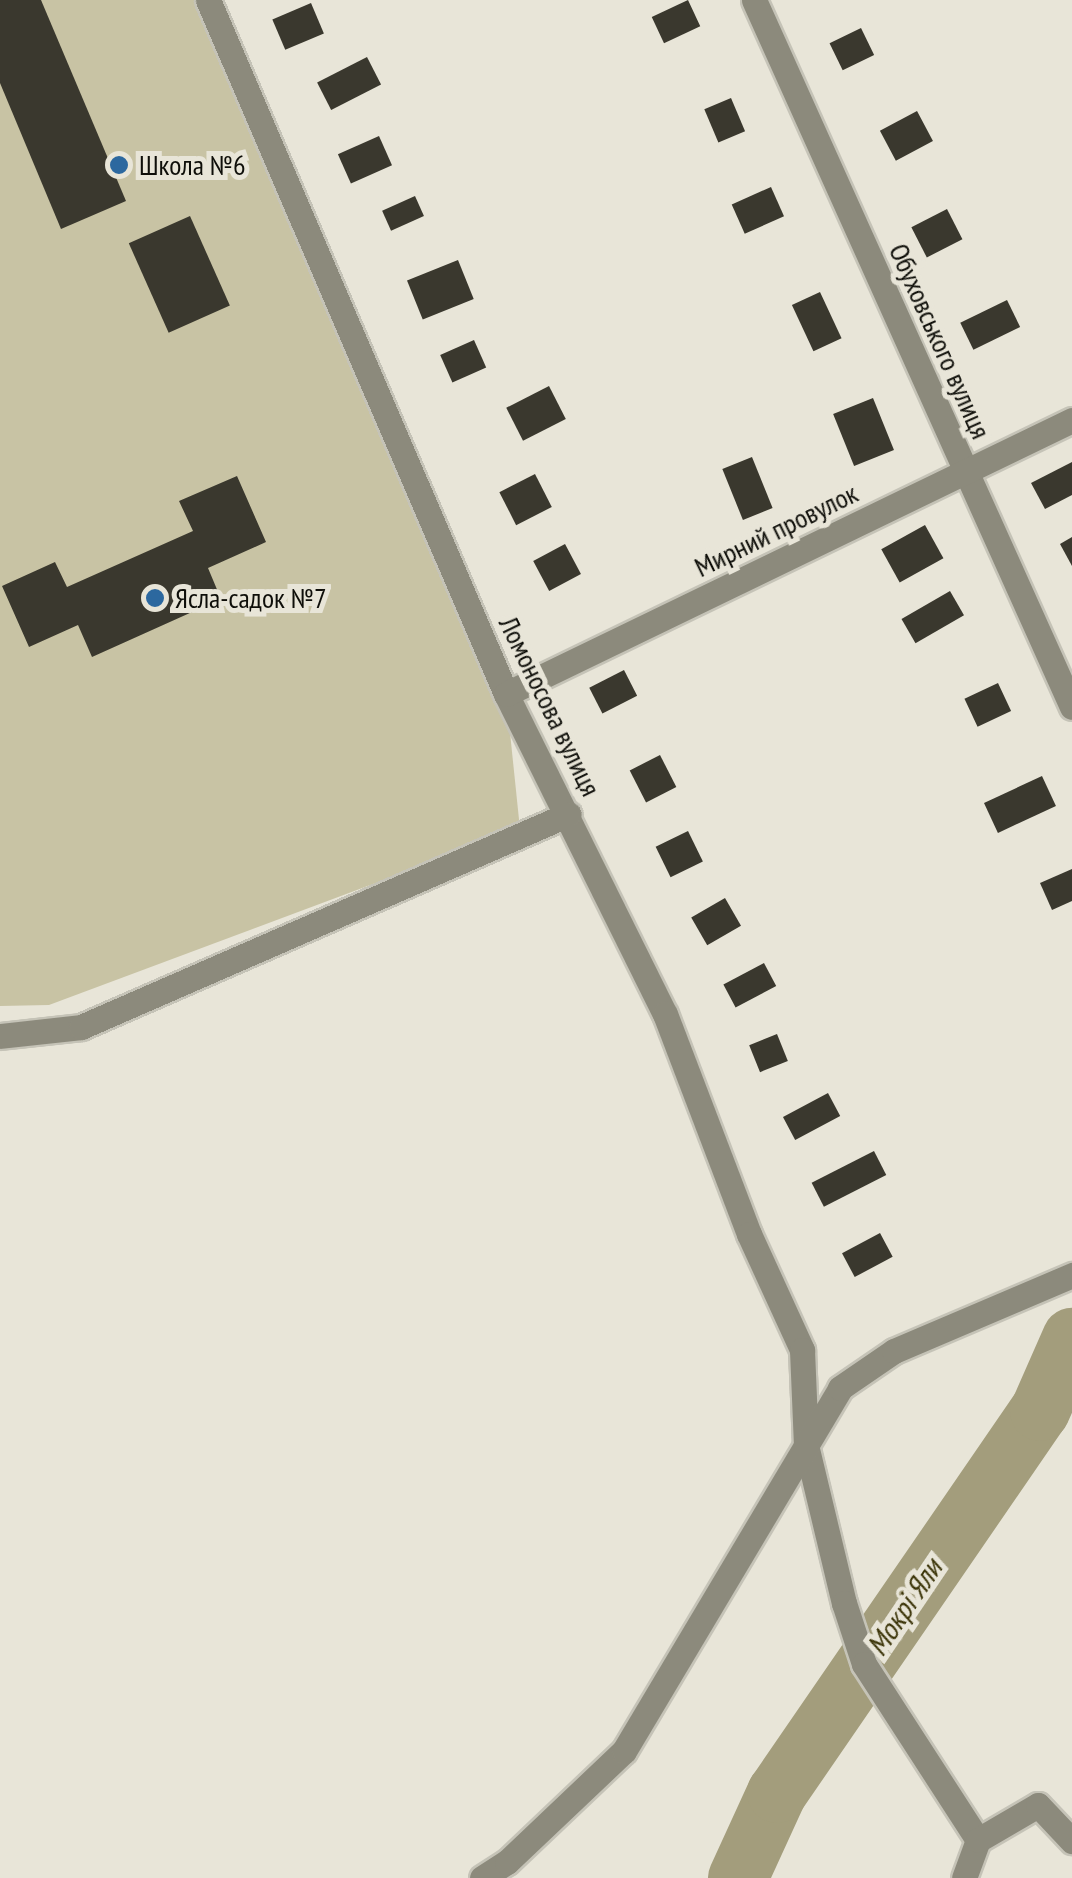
<!DOCTYPE html>
<meta charset="utf-8">
<style>
body{margin:0}
#map{position:relative;width:1072px;height:1878px;overflow:hidden;background:#e8e5d8;font-family:"PT Sans Narrow",sans-serif}
div>[style]{position:absolute}
.green>*{inset:0;background:#c8c3a4}
.river>*{height:60px;margin:-30px;padding:0 30px;transform-origin:30px;border-radius:30px;background:#a39d7c}
.building>*{inset:0;background:#3a382e;transform-origin:0 0}
.roads{filter:drop-shadow(2px 0 #c5c3b7) drop-shadow(-2px 0 #c5c3b7) drop-shadow(0 2px #c5c3b7) drop-shadow(0 -2px #c5c3b7)}
.minor>*{height:25px;margin:-12.5px;padding:0 12.5px;transform-origin:12.5px;border-radius:12.5px;background:#8c8a7c}
.dots>*{width:28px;height:28px;translate:-50% -50%;box-sizing:border-box;border:5px solid #e8e5d8;border-radius:50%}
span{translate:-50% -50%;white-space:nowrap;text-align:center;line-height:1.15;-webkit-text-stroke:10px #e8e5d8;paint-order:stroke}
.poi-label{font-size:28px;color:#0e0e09}
.left{translate:0 -50%;text-align:left}
.street-label{font-size:28px;color:#0e0e09}
.water-label{font-size:30px;color:#3c3509;font-style:italic}
</style>
<div id="map">
<div class="green">
<i style="clip-path:polygon(0 0,208px 0,506px 694px,520px 829px,49px 1005px,0 1006px)"></i>
</div>
<div class="river">
<i style="left:738px;top:1878px;width:94px;rotate:-65.4deg"></i>
<i style="left:777px;top:1793px;width:464px;rotate:-55.5deg"></i>
<i style="left:1040px;top:1411px;width:80px;rotate:-66.3deg"></i>
</div>
<div class="building">
<i style="clip-path:polygon(0 0,41px 0,126px 201px,61px 229px,0 83px)"></i>
<i style="left:688px;top:0;width:29px;height:40px;rotate:65deg"></i>
<i style="left:311px;top:3px;width:33px;height:42px;rotate:67deg"></i>
<i style="left:861px;top:28px;width:30px;height:35px;rotate:64deg"></i>
<i style="left:367px;top:57px;width:31px;height:56px;rotate:63deg"></i>
<i style="left:731px;top:98px;width:36px;height:29px;rotate:67deg"></i>
<i style="left:917px;top:111px;width:34px;height:42px;rotate:62deg"></i>
<i style="left:379px;top:136px;width:32px;height:45px;rotate:66deg"></i>
<i style="left:771px;top:187px;width:32px;height:43px;rotate:66deg"></i>
<i style="left:415px;top:196px;width:22px;height:36px;rotate:66deg"></i>
<i style="left:947px;top:209px;width:34px;height:40px;rotate:63deg"></i>
<i style="left:190px;top:216px;width:98px;height:67px;rotate:66deg"></i>
<i style="left:458px;top:260px;width:42px;height:55px;rotate:68deg"></i>
<i style="left:820px;top:292px;width:51px;height:31px;rotate:65deg"></i>
<i style="left:1007px;top:300px;width:30px;height:52px;rotate:64deg"></i>
<i style="left:474px;top:340px;width:30px;height:37px;rotate:66deg"></i>
<i style="left:549px;top:386px;width:37px;height:48px;rotate:63deg"></i>
<i style="left:873px;top:398px;width:56px;height:43px;rotate:68deg"></i>
<i style="left:752px;top:457px;width:55px;height:32px;rotate:68deg"></i>
<i style="clip-path:polygon(1072px 462px,1072px 495px,1045px 509px,1031px 483px)"></i>
<i style="left:535px;top:474px;width:37px;height:40px;rotate:63deg"></i>
<i style="clip-path:polygon(237px 476px,266px 542px,208px 568px,221px 599px,92px 657px,78px 625px,29px 647px,2px 586px,55px 562px,67px 587px,193px 531px,179px 501px)"></i>
<i style="left:925px;top:525px;width:38px;height:50px;rotate:61deg"></i>
<i style="clip-path:polygon(1072px 537px,1072px 566px,1060px 544px)"></i>
<i style="left:565px;top:544px;width:34px;height:36px;rotate:62deg"></i>
<i style="left:950px;top:591px;width:28px;height:56px;rotate:60deg"></i>
<i style="left:624px;top:670px;width:29px;height:39px;rotate:63deg"></i>
<i style="left:998px;top:683px;width:31px;height:37px;rotate:65deg"></i>
<i style="left:660px;top:755px;width:36px;height:34px;rotate:63deg"></i>
<i style="left:1042px;top:776px;width:33px;height:64px;rotate:65deg"></i>
<i style="left:688px;top:831px;width:34px;height:36px;rotate:64deg"></i>
<i style="clip-path:polygon(1072px 869px,1072px 901px,1052px 910px,1040px 883px)"></i>
<i style="left:725px;top:898px;width:32px;height:39px;rotate:60deg"></i>
<i style="left:764px;top:963px;width:26px;height:46px;rotate:62deg"></i>
<i style="left:777px;top:1034px;width:29px;height:30px;rotate:68deg"></i>
<i style="left:828px;top:1093px;width:26px;height:51px;rotate:62deg"></i>
<i style="left:874px;top:1151px;width:27px;height:70px;rotate:63deg"></i>
<i style="left:880px;top:1233px;width:27px;height:43px;rotate:62deg"></i>
</div>
<div class="roads">
<div class="minor">
<i style="left:208px;top:0;width:755px;rotate:66.76deg"></i>
<i style="left:506px;top:694px;width:357px;rotate:63.6deg"></i>
<i style="left:665px;top:1014px;width:235px;rotate:69.1deg"></i>
<i style="left:749px;top:1234px;width:128px;rotate:65.4deg"></i>
<i style="left:802px;top:1350px;width:95px;rotate:87.6deg"></i>
<i style="left:806px;top:1445px;width:163px;rotate:76.5deg"></i>
<i style="left:844px;top:1603px;width:64px;rotate:71.8deg"></i>
<i style="left:864px;top:1664px;width:210px;rotate:57.1deg"></i>
<i style="left:978px;top:1840px;width:40px;rotate:110.2deg"></i>
<i style="left:754px;top:0;width:775px;rotate:65.78deg"></i>
<i style="left:506px;top:694px;width:629px;rotate:-25.83deg"></i>
<i style="left:0;top:1036px;width:81px;rotate:-6.3deg"></i>
<i style="left:81px;top:1027px;width:532px;rotate:-23.58deg"></i>
<i style="left:978px;top:1840px;width:69px;rotate:-30.3deg"></i>
<i style="left:1038px;top:1805px;width:50px;rotate:46.6deg"></i>
<i style="left:482px;top:1878px;width:30px;rotate:-33deg"></i>
<i style="left:507px;top:1862px;width:161px;rotate:-43.5deg"></i>
<i style="left:624px;top:1751px;width:422px;rotate:-59.2deg"></i>
<i style="left:840px;top:1388px;width:65px;rotate:-34.4deg"></i>
<i style="left:894px;top:1351px;width:194px;rotate:-23.1deg"></i>
</div>
</div>
<div class="dots">
<i style="left:119px;top:165px;background:#2c689f"></i>
<i style="left:155px;top:598px;background:#2c689f"></i>
</div>
<div class="poi-label">
<span class="left" style="left:139px;top:165px">Школа №6</span>
<span class="left" style="left:175px;top:598px">Ясла-садок №7</span>
</div>
<div class="street-label">
<span style="left:940px;top:341px;rotate:66deg">Обуховського вулиця</span>
<span style="left:776px;top:530px;rotate:-26deg">Мирний провулок</span>
<span style="left:550px;top:706px;rotate:64deg">Ломоносова вулиця</span>
</div>
<div class="water-label">
<span style="left:904px;top:1607px;rotate:-56deg">Мокрі Яли</span>
</div>
</div>
